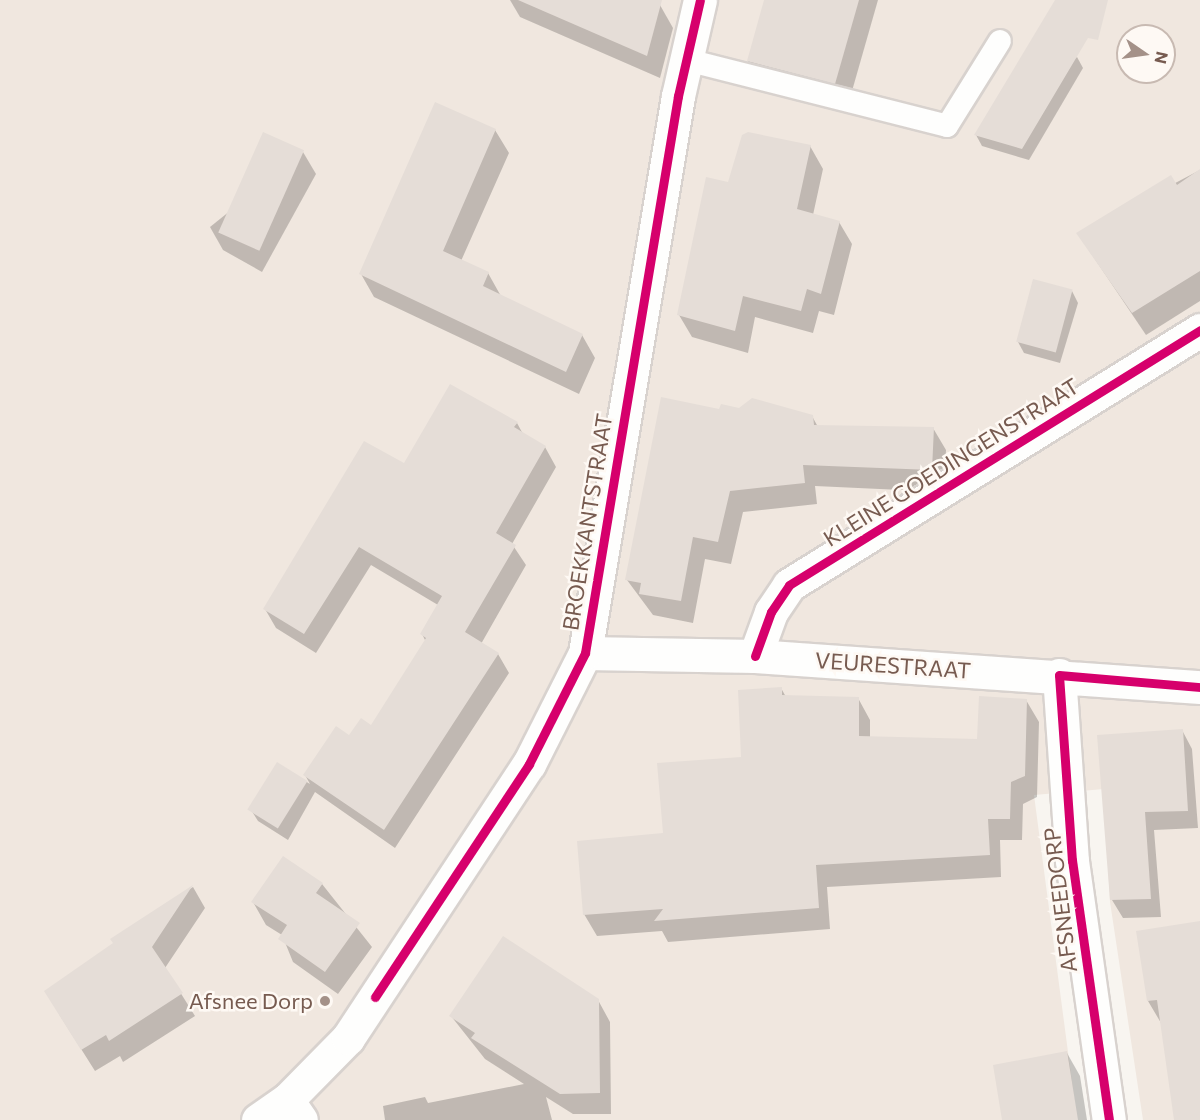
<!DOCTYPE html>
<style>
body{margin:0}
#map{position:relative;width:1200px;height:1120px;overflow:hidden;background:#f8f5f0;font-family:Commissioner,sans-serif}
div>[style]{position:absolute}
.residential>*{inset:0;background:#f0e7df}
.shadow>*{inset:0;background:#0003}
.building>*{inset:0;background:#e5ddd7;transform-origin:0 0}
.roads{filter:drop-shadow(2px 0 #d8d2ce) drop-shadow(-2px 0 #d8d2ce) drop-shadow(0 2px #d8d2ce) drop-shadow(0 -2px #d8d2ce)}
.service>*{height:22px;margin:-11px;padding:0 11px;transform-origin:11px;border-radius:11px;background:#fefefd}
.minor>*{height:33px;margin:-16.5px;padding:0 16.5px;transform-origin:16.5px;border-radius:16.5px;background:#fefefd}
.tertiary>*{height:33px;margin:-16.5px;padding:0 16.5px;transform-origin:16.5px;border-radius:16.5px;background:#fefefd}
.cycleway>*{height:9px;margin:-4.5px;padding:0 4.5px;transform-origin:4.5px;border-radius:4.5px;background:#d6006c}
.dots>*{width:16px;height:16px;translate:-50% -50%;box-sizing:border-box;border:3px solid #fef9f4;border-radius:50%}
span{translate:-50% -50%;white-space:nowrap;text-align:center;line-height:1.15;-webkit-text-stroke:5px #fef9f4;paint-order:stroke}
.street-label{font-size:22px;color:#775b50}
.poi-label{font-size:22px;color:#775b50}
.right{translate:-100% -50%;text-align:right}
.north{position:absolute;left:1116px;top:24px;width:60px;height:60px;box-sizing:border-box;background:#fef9f4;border:2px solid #c8bab2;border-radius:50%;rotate:103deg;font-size:16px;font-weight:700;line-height:24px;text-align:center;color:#775b50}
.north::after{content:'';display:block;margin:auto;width:21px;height:27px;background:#a49188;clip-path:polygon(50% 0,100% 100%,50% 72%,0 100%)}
</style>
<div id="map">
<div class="residential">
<i style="clip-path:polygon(evenodd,0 0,1200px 0,1200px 1120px,1143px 1120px,1110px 902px,1104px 789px,1034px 795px,1077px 1120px,0 1120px,0 0,1128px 36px,1164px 36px,1164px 72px,1128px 72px,1128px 36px)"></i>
</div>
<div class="shadow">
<i style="clip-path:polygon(510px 0,648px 0,660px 5px,673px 28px,660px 78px,520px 17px)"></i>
<i style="clip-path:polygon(766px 0,878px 0,848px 105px,761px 84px,748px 61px)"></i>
<i style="clip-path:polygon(1077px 57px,1083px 68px,1029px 160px,982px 146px,976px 135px)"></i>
<i style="clip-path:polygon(495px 130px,509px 153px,461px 261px,488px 273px,502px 298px,582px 335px,595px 358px,579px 394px,374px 297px,361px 274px)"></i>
<i style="clip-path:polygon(810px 146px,823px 169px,813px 215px,839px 222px,852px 244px,834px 315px,819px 311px,813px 333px,755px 317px,748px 353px,692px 337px,679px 315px,729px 183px)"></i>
<i style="clip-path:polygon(303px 152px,316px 174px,262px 272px,223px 250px,210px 227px)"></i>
<i style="clip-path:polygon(1200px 170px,1200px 301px,1146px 335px,1078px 234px)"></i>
<i style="clip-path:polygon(1072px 291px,1078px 303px,1060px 363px,1024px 353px,1018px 342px)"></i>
<i style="clip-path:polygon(720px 410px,812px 416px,818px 427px,933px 428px,946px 450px,944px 492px,815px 486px,817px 504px,743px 512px,731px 564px,705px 559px,693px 623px,653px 615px,627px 580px)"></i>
<i style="clip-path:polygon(517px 423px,523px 434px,545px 447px,556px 467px,512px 544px,526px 565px,481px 644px,498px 654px,509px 673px,395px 848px,315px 792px,288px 840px,258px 821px,251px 810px,277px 764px,310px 784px,305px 775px,349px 737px,371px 727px,426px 642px,422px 634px,438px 605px,371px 565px,316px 653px,276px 628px,265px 609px,404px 465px)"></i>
<i style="clip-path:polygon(781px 688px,786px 697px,858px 698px,870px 720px,870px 738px,979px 740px,1026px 700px,1039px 722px,1037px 797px,1023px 804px,1022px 840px,1000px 840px,1001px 877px,827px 887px,830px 929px,668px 942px,662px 931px,597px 936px,584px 914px,742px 758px)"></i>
<i style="clip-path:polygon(1182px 730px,1192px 749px,1198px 828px,1154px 830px,1161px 917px,1123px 918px,1112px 900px,1099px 736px)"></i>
<i style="clip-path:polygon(322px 884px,372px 947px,338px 994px,293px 962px,282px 935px,266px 925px,253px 902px)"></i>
<i style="clip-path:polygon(193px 887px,205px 908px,165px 968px,195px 1016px,123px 1062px,120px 1056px,95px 1071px,59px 1014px,114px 943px,112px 939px)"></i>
<i style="clip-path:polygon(1200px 928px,1200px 1120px,1179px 1120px,1161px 1023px,1148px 1001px)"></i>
<i style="clip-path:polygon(598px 1000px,610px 1022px,611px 1114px,573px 1114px,546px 1097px,552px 1120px,385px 1120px,383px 1106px,425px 1097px,428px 1103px,524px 1084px,485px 1059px,451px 1016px)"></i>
<i style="clip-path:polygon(1067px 1053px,1080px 1076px,1087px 1120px,1003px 1120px)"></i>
</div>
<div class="building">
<i style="clip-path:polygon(518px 0,662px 0,647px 56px)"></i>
<i style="clip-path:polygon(764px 0,859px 0,835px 84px,747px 61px)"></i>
<i style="clip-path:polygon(1055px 0,1108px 0,1098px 40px,1088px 38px,1022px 149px,974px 135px)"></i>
<i style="clip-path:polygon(435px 102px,496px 129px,443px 251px,489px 272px,483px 286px,583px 334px,566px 372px,359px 274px)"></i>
<i style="left:263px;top:132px;width:45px;height:110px;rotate:24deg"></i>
<i style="clip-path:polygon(748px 132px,811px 145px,797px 209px,840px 221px,821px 294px,807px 289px,801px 311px,743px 296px,735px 331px,677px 315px,706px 177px,728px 182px,742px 135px)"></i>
<i style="clip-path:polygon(1200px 169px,1200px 271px,1132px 313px,1076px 233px,1171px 175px,1177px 185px)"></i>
<i style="left:1033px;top:279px;width:41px;height:65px;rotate:15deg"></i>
<i style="clip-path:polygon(450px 384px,518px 422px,514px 427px,546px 446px,496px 533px,516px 545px,465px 632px,499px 653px,384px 830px,303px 775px,336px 726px,349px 735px,361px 718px,371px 725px,426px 638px,420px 634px,442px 596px,359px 547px,304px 634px,263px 609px,364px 441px,404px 463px)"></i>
<i style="clip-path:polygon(661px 397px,719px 409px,721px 404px,739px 408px,752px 398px,813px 415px,814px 425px,934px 427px,932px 470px,803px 465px,805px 483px,730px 491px,718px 542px,693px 537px,681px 601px,639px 594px,641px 583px,625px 580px)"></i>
<i style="clip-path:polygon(782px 687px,782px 695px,859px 697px,859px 736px,977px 739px,979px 696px,1027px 699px,1025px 776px,1011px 782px,1010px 819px,988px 819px,990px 855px,816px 865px,819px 908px,654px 921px,663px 909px,583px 915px,577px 841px,663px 833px,657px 763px,741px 757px,738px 690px)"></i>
<i style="clip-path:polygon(1183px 729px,1188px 811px,1145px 812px,1151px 899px,1110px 900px,1097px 735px)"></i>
<i style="left:277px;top:762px;width:36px;height:56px;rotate:32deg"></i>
<i style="clip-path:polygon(283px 856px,323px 883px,316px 893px,360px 923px,325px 972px,278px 939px,287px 925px,251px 902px)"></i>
<i style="clip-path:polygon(193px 885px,152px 947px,183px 993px,109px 1041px,106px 1035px,81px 1050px,44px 991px,113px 943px,110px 939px)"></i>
<i style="clip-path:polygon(1200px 921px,1200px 1120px,1174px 1120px,1157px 1000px,1147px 1001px,1136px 931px)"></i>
<i style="clip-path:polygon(503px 936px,599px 999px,600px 1093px,560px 1094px,471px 1038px,475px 1033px,449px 1016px)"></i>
<i style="clip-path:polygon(1067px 1051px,1078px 1120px,1002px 1120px,993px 1065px)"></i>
</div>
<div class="roads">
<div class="service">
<i style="left:687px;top:60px;width:268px;rotate:14.2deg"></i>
<i style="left:947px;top:126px;width:100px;rotate:-58.1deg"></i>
</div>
<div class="minor">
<i style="left:585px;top:653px;width:170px;rotate:1deg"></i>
<i style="left:755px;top:656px;width:446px;rotate:4deg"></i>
<i style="left:755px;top:656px;width:47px;rotate:-70deg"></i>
<i style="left:771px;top:612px;width:32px;rotate:-56deg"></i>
<i style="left:789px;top:585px;width:484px;rotate:-31.8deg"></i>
<i style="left:1059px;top:675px;width:186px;rotate:86deg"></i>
<i style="left:1072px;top:861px;width:262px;rotate:81.9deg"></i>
<i style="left:287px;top:1100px;width:24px;rotate:55deg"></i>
</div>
<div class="tertiary">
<i style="left:258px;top:1120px;width:35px;rotate:-35deg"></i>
<i style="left:287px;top:1100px;width:87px;rotate:-45.5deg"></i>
<i style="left:348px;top:1038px;width:328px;rotate:-56.6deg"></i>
<i style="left:529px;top:764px;width:124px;rotate:-63.2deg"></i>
<i style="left:585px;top:653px;width:565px;rotate:-80.52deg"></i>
<i style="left:678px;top:96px;width:98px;rotate:-77.1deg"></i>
</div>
</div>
<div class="cycleway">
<i style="left:755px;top:656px;width:47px;rotate:-70deg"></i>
<i style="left:771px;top:612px;width:32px;rotate:-56deg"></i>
<i style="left:789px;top:585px;width:484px;rotate:-31.8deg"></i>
<i style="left:375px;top:997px;width:279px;rotate:-56.5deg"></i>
<i style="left:529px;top:764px;width:124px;rotate:-63.2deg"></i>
<i style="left:585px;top:653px;width:565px;rotate:-80.52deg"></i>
<i style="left:678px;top:96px;width:98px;rotate:-77.1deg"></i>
<i style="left:1109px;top:1120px;width:262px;rotate:-98.1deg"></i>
<i style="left:1072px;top:861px;width:186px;rotate:-94deg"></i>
<i style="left:1059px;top:675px;width:142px;rotate:4.9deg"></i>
</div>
<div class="dots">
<i style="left:325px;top:1001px;background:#a49188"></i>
</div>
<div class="street-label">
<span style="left:951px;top:462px;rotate:-32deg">KLEINE GOEDINGENSTRAAT</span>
<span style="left:587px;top:522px;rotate:-81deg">BROEKKANTSTRAAT</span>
<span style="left:893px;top:665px;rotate:4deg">VEURESTRAAT</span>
<span style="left:1060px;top:900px;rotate:-97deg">AFSNEEDORP</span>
</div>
<div class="poi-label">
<span class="right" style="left:313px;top:1001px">Afsnee Dorp</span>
</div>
<div class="north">N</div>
</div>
